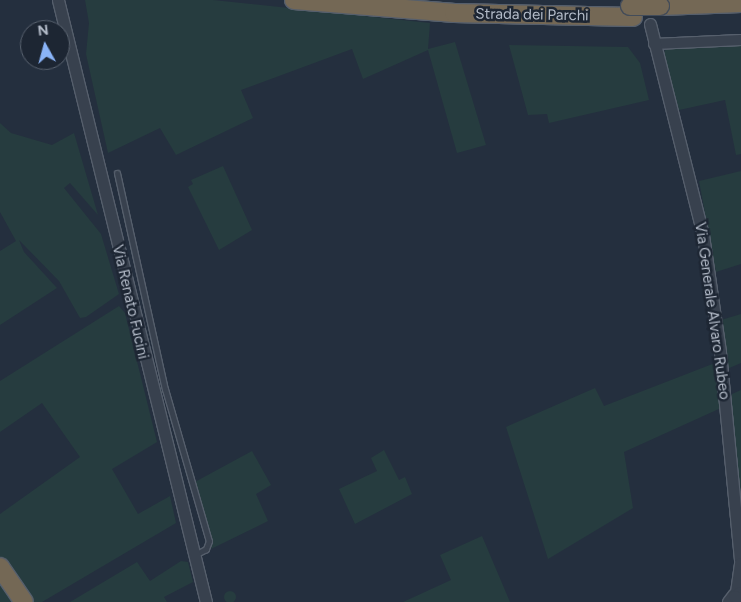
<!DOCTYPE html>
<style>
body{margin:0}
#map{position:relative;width:741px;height:602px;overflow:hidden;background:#242f3e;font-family:Figtree,sans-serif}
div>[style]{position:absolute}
.green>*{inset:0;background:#263c3f}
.round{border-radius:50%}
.roads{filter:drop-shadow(1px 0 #565f6c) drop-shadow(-1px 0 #565f6c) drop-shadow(0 1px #565f6c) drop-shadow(0 -1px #565f6c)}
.service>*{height:5px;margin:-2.5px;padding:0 2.5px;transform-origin:2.5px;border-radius:2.5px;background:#38414e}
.minor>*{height:10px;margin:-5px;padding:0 5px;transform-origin:5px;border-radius:5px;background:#38414e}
.tertiary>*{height:11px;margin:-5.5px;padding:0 5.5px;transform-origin:5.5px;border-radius:5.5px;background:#38414e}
.motorway>*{height:18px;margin:-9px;padding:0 9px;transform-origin:9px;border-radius:9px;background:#746855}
.bridges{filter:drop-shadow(1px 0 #434c59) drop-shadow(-1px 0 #434c59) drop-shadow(0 1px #434c59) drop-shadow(0 -1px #434c59)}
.motorway-bridge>*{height:18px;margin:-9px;padding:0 9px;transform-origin:9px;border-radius:9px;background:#746855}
span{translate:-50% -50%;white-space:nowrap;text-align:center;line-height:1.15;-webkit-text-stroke:5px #1d2633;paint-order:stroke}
.street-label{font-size:15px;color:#b4bcc9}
.north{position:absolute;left:20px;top:20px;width:50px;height:50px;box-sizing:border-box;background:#1d2633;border:1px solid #59626f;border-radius:50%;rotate:353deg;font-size:14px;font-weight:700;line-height:20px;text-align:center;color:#b4bcc9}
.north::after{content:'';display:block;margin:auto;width:18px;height:22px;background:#8ab4f8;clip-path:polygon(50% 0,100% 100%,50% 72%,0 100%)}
</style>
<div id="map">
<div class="green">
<i style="clip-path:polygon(85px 0,213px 0,430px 23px,428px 49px,455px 42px,486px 145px,457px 153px,428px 50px,363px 79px,352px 49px,241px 90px,253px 118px,176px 155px,160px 128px,108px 153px,86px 54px,89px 23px)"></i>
<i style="clip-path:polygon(741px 44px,741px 154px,736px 155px,725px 100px,679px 110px,662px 55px,667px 48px)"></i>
<i style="clip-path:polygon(509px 45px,628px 47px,640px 63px,649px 100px,549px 123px,547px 114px,528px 115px)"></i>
<i style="clip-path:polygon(0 123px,11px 133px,52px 145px,74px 133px,98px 215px,70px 183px,64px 188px,101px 234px,119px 294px,86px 317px,80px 318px,59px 281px,19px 240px,24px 252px,57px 288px,0 325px,0 251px,16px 241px,0 212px)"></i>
<i style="clip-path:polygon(223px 166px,252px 230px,219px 250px,188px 187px,193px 184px,191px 180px)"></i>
<i style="clip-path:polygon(741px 171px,741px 264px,716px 272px,699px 181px)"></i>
<i style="clip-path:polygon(119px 306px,125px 313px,157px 442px,112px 469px,138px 514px,170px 496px,176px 523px,42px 602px,29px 602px,0 560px,0 514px,80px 457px,42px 403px,0 432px,0 381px)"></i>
<i style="clip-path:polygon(741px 314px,741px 363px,727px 369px,721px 320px)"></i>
<i style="clip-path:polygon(715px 363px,721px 408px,624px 452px,633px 508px,548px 559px,506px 427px,595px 388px,604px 406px)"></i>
<i style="clip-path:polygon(741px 390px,741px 531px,731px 404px,732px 394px)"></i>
<i style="clip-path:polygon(384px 450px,399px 480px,405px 477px,412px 494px,355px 524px,339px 489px,377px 471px,371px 458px)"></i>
<i style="clip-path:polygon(252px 451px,271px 485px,256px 494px,268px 521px,211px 549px,213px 542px,193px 483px)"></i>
<i style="clip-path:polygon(482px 536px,510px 602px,403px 602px,451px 580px,440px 555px)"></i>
<i style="clip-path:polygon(181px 561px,188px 562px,193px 582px,164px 597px,167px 602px,70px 602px,137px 562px,150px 581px)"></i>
<i style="clip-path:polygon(0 580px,15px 602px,0 602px)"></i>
<i class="round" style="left:224px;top:591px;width:12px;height:12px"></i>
</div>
<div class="roads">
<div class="service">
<i style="left:117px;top:173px;width:221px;rotate:77.5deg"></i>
<i style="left:165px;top:389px;width:158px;rotate:73.9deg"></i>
<i style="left:209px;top:541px;width:9px;rotate:111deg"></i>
<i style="left:206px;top:549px;width:13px;rotate:153deg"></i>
</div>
<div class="minor">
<i style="left:654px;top:44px;width:87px;rotate:-2.6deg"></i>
<i style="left:728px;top:602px;width:10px;rotate:-53deg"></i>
</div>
<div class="tertiary">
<i style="left:58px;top:0;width:620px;rotate:76.19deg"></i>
<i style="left:650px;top:24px;width:218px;rotate:75.9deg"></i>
<i style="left:703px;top:235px;width:118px;rotate:81.7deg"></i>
<i style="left:720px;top:352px;width:209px;rotate:84.5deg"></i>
<i style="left:736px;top:592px;width:29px;rotate:-82deg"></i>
<i style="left:740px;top:592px;width:7px;rotate:146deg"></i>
<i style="left:734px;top:596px;width:7px;rotate:16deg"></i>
</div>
<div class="motorway">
<i style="left:294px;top:0;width:161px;rotate:4.6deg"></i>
<i style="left:454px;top:13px;width:179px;rotate:1.3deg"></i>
<i style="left:660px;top:6px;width:81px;rotate:-2.1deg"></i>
<i style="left:0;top:567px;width:42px;rotate:55.6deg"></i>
</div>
</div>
<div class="bridges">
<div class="motorway-bridge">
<i style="left:630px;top:6px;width:30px"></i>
</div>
</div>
<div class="street-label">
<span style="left:532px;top:15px;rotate:1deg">Strada dei Parchi</span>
<span style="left:130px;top:302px;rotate:77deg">Via Renato Fucini</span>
<span style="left:712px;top:311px;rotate:82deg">Via Generale Alvaro Rubeo</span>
</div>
<div class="north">N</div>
</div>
